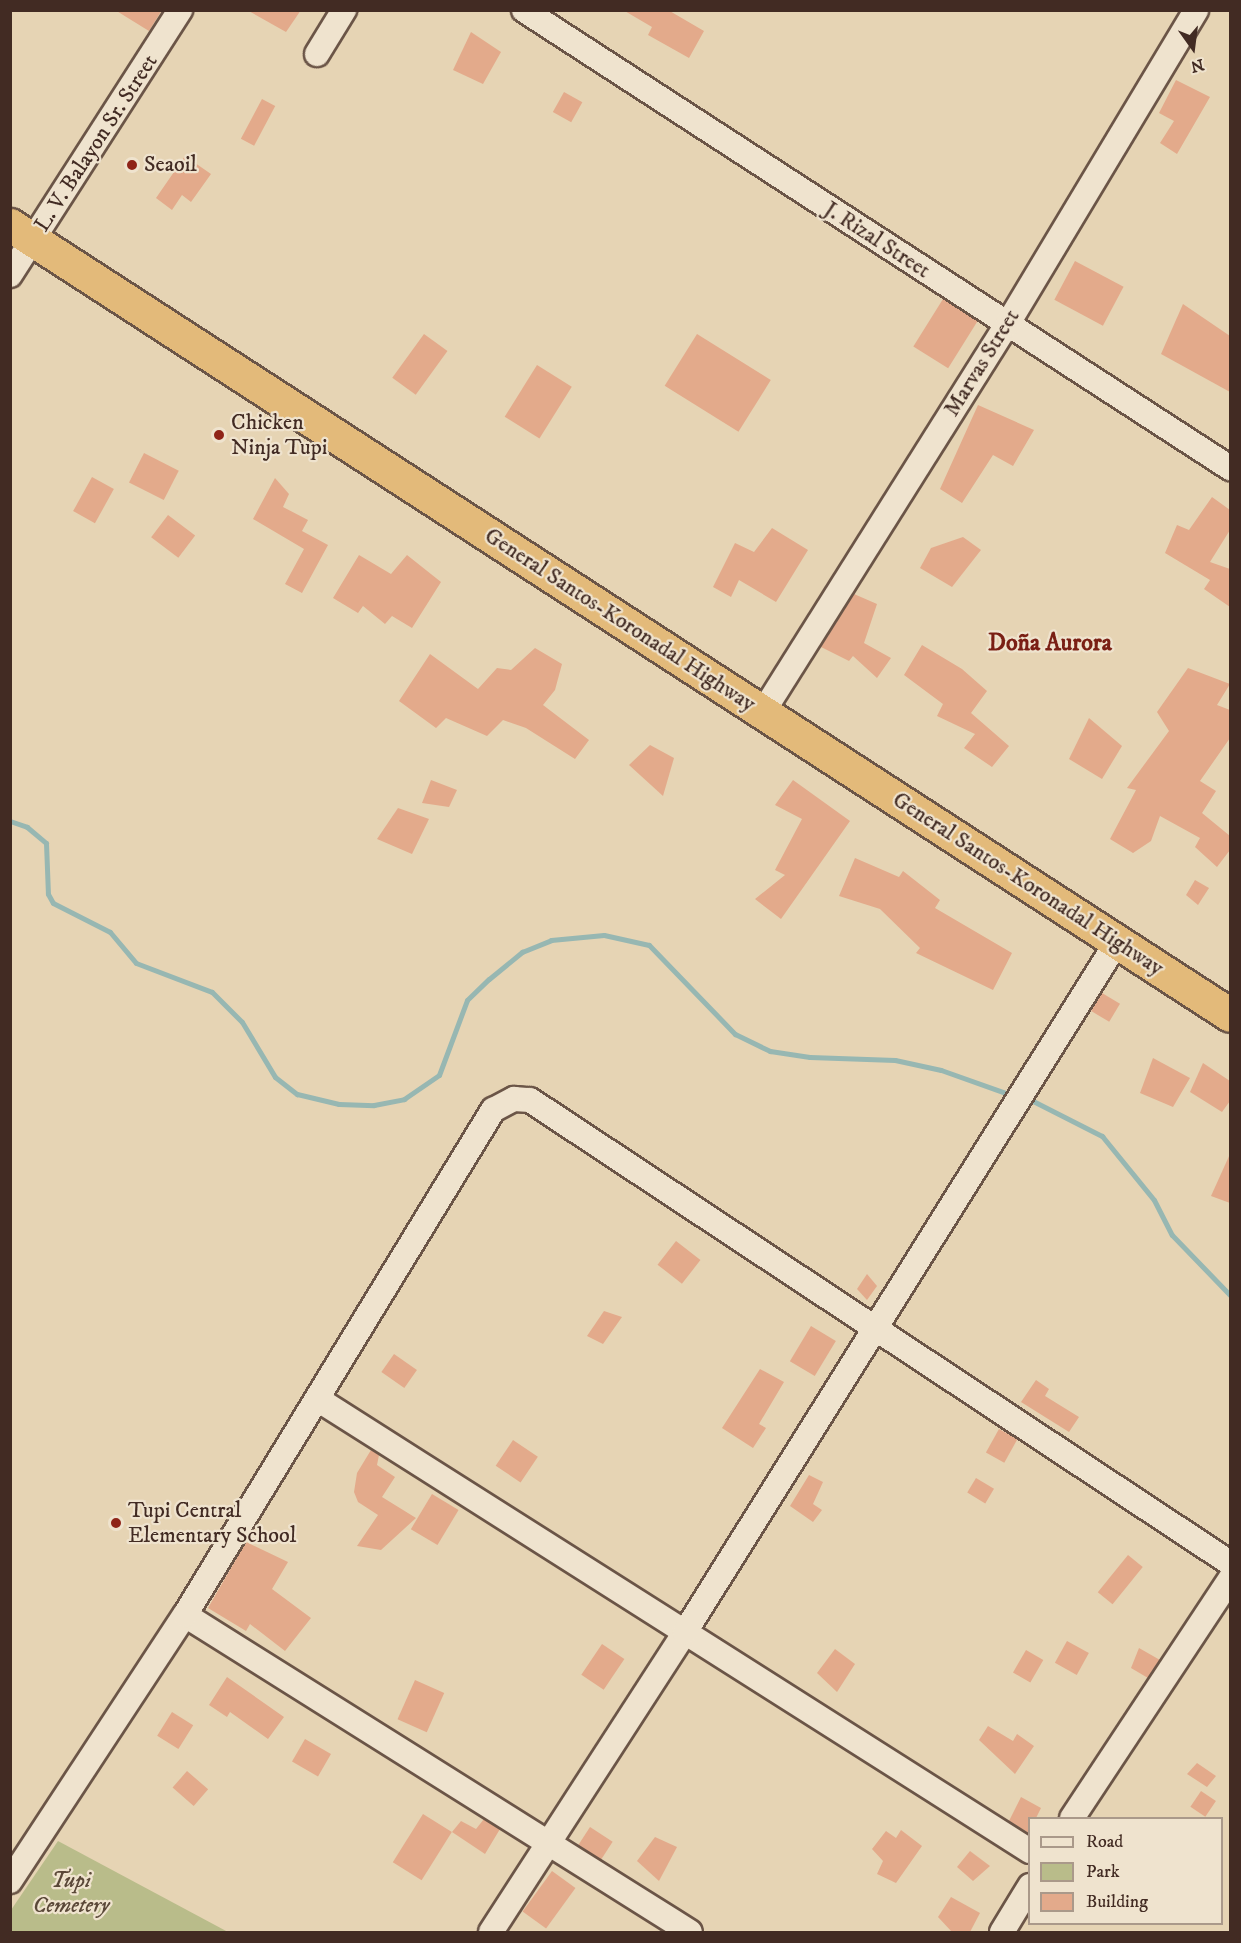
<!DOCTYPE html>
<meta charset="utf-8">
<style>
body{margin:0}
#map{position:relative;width:1241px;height:1943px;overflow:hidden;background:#e6d4b4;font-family:"IM FELL DW Pica",serif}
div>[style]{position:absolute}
.green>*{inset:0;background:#b9bc8a}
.stream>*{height:5px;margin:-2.5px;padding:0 2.5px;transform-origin:2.5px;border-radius:2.5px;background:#97b7b2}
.building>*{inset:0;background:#e3aa8b;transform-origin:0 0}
.roads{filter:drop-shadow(2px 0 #6b5547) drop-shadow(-2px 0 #6b5547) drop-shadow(0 2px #6b5547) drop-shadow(0 -2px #6b5547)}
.minor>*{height:24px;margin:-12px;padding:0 12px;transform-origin:12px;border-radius:12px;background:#efe3ce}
.highway>*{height:33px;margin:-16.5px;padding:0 16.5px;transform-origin:16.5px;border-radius:16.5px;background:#e3ba7a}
.dots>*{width:16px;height:16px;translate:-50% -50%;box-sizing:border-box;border:3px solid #efe3ce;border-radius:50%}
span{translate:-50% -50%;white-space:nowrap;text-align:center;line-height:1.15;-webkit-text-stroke:4.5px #efe3ce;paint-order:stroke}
.street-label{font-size:22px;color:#422b23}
.poi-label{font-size:22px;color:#422b23}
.left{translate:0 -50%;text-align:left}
.park-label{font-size:22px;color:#5a4838;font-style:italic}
.neighbourhood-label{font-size:24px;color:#7a1f14;font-weight:700}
.frame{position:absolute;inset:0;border:12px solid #422b23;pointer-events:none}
.legend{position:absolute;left:1028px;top:1817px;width:195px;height:108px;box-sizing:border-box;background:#efe3ce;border:2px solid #aa998a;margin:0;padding:8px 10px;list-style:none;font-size:18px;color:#422b23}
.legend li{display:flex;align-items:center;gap:12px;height:30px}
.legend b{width:30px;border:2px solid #aa998a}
.north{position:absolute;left:1163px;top:18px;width:60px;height:60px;-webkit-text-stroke:4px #efe3ce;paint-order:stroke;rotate:166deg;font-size:16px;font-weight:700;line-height:24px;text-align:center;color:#422b23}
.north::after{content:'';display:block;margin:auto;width:21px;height:27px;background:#422b23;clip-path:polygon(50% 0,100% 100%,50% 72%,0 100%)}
</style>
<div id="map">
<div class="green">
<i style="clip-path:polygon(58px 1841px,228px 1932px,11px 1932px,11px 1910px)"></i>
</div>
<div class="stream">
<i style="left:10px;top:821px;width:18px;rotate:19deg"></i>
<i style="left:27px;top:827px;width:25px;rotate:40deg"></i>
<i style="left:46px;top:843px;width:51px;rotate:87.8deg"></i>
<i style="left:48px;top:894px;width:10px;rotate:61deg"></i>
<i style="left:53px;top:903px;width:64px;rotate:27deg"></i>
<i style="left:110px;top:932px;width:40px;rotate:50deg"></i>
<i style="left:136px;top:963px;width:81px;rotate:20.9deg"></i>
<i style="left:212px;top:992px;width:42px;rotate:45deg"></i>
<i style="left:242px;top:1022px;width:64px;rotate:59deg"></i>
<i style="left:275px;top:1077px;width:28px;rotate:38deg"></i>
<i style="left:297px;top:1094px;width:43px;rotate:13.4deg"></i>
<i style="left:339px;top:1104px;width:35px;rotate:2deg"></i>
<i style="left:374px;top:1105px;width:31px;rotate:-11deg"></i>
<i style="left:404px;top:1099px;width:42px;rotate:-34.4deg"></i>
<i style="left:439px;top:1075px;width:80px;rotate:-69.5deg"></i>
<i style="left:467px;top:1000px;width:30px;rotate:-44deg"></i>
<i style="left:489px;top:979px;width:43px;rotate:-39.3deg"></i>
<i style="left:522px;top:952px;width:31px;rotate:-22deg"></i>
<i style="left:551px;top:940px;width:53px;rotate:-5.4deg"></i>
<i style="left:604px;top:935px;width:46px;rotate:12.5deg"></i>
<i style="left:649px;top:945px;width:124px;rotate:46deg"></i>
<i style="left:735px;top:1034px;width:39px;rotate:26deg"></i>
<i style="left:770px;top:1051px;width:40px;rotate:8.5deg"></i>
<i style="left:810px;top:1057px;width:85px;rotate:2deg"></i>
<i style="left:895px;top:1060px;width:47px;rotate:12.3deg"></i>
<i style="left:941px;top:1070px;width:69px;rotate:19.5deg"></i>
<i style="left:1031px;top:1100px;width:80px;rotate:26.9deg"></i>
<i style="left:1102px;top:1136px;width:82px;rotate:50.9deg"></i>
<i style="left:1154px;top:1200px;width:39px;rotate:63deg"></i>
<i style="left:1172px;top:1235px;width:83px;rotate:46deg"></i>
</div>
<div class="building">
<i style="clip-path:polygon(115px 10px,162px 10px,149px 31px)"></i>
<i style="clip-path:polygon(247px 10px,301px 10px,286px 32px)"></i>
<i style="clip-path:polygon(623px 10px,668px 10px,704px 31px,689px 58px,648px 35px,652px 27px)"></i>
<i style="clip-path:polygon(471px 32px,501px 52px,483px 84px,453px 70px)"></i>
<i style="clip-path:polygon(1176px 80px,1210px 97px,1177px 154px,1160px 143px,1174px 121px,1159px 113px)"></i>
<i style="left:564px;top:92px;width:21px;height:23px;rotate:29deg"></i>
<i style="left:262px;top:99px;width:15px;height:45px;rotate:28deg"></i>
<i style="clip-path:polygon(185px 156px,211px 174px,191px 202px,182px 195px,172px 210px,156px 198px)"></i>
<i style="left:1075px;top:261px;width:55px;height:44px;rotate:28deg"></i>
<i style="left:943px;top:299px;width:41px;height:56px;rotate:32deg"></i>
<i style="clip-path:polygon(1183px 304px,1230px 336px,1230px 392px,1161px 354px)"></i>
<i style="left:424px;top:334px;width:29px;height:54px;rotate:36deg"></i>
<i style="left:697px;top:334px;width:87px;height:61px;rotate:32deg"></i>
<i style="left:537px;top:365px;width:41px;height:61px;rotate:32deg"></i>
<i style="clip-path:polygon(978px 405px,1034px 430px,1013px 466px,993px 455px,962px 503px,940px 489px)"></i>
<i style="left:144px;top:453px;width:39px;height:33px;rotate:27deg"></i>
<i style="left:92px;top:477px;width:25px;height:39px;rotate:29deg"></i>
<i style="clip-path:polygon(275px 478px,289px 494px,283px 507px,308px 520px,302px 531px,328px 545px,302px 593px,285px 584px,304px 549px,253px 519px)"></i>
<i style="clip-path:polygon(1212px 497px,1230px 510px,1230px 530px,1210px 562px,1230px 569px,1230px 607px,1204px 589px,1210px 580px,1165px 553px,1177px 525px,1189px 530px)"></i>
<i style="left:168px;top:515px;width:34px;height:28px;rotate:37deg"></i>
<i style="clip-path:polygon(772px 528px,808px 550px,776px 602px,739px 580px,731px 597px,713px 587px,735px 543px,754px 552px)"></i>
<i style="clip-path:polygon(963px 537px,981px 550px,952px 587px,920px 568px,931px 548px)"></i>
<i style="clip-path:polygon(359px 555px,391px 574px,407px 555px,441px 582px,412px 628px,392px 616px,385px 624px,363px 606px,358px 613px,333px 598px)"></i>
<i style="clip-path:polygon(854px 594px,877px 604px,864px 643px,891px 658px,877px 678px,853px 656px,849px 661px,821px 647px)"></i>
<i style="clip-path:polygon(922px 645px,962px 669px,987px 691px,971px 713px,1009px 746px,992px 767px,964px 748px,975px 734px,937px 716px,943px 704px,904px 675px)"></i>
<i style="clip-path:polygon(535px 648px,562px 664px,555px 690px,543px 705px,589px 740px,575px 759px,526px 728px,503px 720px,487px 736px,446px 718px,436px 728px,399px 701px,430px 654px,478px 689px,497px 668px,511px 670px)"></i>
<i style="clip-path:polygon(1188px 668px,1230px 684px,1217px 705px,1230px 710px,1230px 738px,1200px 781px,1216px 791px,1202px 813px,1230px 836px,1230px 850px,1217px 867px,1195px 847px,1200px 838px,1160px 816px,1151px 841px,1133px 853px,1110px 839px,1136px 790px,1127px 788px,1169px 731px,1157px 712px)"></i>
<i style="clip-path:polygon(1089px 718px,1122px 746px,1102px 779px,1069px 759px)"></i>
<i style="clip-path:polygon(650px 745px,674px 758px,663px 796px,629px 765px)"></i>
<i style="clip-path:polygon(431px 780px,457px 790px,449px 807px,422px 803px)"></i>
<i style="clip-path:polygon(793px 780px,850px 821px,781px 919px,755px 899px,785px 875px,775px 870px,802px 819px,775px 805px)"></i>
<i style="clip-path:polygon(398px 808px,429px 819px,412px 854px,377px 839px)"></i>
<i style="clip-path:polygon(855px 858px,899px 877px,903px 871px,940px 900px,935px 908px,1012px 953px,993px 990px,916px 953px,920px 948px,880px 909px,839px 896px)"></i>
<i style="clip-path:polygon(1195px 880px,1209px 888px,1198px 905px,1186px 895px)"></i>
<i style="left:1102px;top:993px;width:21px;height:21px;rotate:31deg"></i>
<i style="clip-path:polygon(1153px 1058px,1190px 1078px,1173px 1107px,1140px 1093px)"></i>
<i style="clip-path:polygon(1203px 1063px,1230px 1081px,1230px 1101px,1222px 1112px,1190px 1092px)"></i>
<i style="clip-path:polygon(1230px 1154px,1230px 1203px,1211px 1196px)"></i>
<i style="left:676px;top:1241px;width:31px;height:30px;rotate:38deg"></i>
<i style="clip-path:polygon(867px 1274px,877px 1286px,867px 1300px,857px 1289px)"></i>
<i style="clip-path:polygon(604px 1311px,622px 1317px,603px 1344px,587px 1336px)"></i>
<i style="left:811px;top:1326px;width:29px;height:41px;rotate:31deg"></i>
<i style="left:394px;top:1354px;width:28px;height:22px;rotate:35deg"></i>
<i style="clip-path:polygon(760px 1369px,784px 1382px,759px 1424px,766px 1428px,753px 1448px,722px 1428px)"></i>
<i style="clip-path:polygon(1036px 1380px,1049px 1389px,1045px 1396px,1079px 1417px,1069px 1432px,1021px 1402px)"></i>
<i style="left:999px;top:1429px;width:21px;height:27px;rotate:29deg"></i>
<i style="left:513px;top:1440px;width:30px;height:31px;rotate:34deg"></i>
<i style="clip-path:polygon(371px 1450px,379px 1455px,377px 1465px,395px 1477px,382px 1497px,416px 1518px,381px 1550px,357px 1546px,378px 1515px,358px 1502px,354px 1492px,357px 1473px)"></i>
<i style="clip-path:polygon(809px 1475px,823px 1482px,813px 1504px,822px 1510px,813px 1522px,790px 1506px)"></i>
<i style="left:976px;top:1478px;width:21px;height:17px;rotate:31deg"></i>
<i style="left:432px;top:1494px;width:31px;height:41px;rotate:31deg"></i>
<i style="clip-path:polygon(246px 1542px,288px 1562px,272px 1589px,311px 1618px,285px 1651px,250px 1624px,246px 1631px,208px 1608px)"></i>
<i style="left:1128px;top:1555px;width:19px;height:48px;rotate:39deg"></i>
<i style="left:1067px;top:1641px;width:25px;height:25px;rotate:29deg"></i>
<i style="left:602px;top:1644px;width:27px;height:37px;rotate:34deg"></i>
<i style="clip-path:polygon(1139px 1648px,1160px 1660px,1148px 1678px,1131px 1668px)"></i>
<i style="clip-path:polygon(835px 1649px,855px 1664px,837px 1692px,817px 1673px)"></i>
<i style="left:1026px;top:1650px;width:20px;height:26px;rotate:30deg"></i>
<i style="clip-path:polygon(227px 1677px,284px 1717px,268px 1739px,230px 1712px,227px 1717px,209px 1705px)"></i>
<i style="left:415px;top:1680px;width:32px;height:43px;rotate:24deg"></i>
<i style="left:172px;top:1712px;width:25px;height:28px;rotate:32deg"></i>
<i style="clip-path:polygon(988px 1726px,1013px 1741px,1017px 1734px,1034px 1746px,1015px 1774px,979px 1740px)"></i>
<i style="left:305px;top:1739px;width:30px;height:26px;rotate:30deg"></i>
<i style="clip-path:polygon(1197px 1763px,1216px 1776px,1207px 1787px,1187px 1774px)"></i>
<i style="left:187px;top:1771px;width:28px;height:22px;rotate:41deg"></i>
<i style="left:1201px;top:1791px;width:18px;height:19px;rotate:34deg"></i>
<i style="clip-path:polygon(1021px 1797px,1041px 1808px,1036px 1818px,1029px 1818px,1029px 1833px,1009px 1821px)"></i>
<i style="left:423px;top:1814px;width:34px;height:57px;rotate:32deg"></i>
<i style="clip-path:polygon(484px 1819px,500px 1829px,485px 1854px,452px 1832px,461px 1821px,476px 1829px)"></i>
<i style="left:590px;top:1827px;width:27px;height:22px;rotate:33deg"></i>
<i style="clip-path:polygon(901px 1830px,922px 1846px,896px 1883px,877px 1874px,883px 1861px,872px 1849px,886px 1831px,896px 1838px)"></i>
<i style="clip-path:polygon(655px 1837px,677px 1847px,659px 1881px,637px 1861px)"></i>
<i style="clip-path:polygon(970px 1851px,990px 1866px,973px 1881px,957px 1867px)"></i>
<i style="left:552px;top:1871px;width:29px;height:50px;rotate:36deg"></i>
<i style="clip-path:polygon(951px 1897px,980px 1913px,970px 1932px,952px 1932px,938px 1917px)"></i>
</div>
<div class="roads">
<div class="minor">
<i style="left:524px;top:10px;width:842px;rotate:32.97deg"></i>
<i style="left:317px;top:54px;width:52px;rotate:-58.5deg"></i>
<i style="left:10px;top:275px;width:315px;rotate:-57.3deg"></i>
<i style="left:763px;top:712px;width:457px;rotate:-57.8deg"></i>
<i style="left:1007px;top:325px;width:367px;rotate:-59deg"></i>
<i style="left:319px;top:1400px;width:842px;rotate:32.39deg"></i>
<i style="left:185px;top:1615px;width:596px;rotate:32.12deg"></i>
<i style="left:1072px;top:1818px;width:287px;rotate:-56.5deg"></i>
<i style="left:10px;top:1881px;width:318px;rotate:-56.7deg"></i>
<i style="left:185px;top:1615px;width:592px;rotate:-58.62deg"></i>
<i style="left:493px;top:1110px;width:24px;rotate:-28deg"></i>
<i style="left:514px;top:1099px;width:16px;rotate:4deg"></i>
<i style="left:530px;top:1100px;width:839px;rotate:33.48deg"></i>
<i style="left:491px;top:1932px;width:357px;rotate:-57.1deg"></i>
<i style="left:685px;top:1632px;width:814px;rotate:-57.95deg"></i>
<i style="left:1002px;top:1932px;width:54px;rotate:-58.7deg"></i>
</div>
<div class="highway">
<i style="left:10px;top:225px;width:1453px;rotate:32.92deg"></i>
</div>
</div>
<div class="dots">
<i style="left:132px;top:165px;background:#8f2418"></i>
<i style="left:219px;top:435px;background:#8f2418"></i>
<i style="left:116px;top:1523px;background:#8f2418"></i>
</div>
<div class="street-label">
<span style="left:96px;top:143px;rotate:-57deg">L. V. Balayon Sr. Street</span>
<span style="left:877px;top:240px;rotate:33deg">J. Rizal Street</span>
<span style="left:982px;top:363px;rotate:-58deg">Marvas Street</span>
<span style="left:620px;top:620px;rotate:33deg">General Santos-Koronadal Highway</span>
<span style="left:1028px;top:884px;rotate:33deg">General Santos-Koronadal Highway</span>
</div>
<div class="poi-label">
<span class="left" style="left:144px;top:165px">Seaoil</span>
<span class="left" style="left:231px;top:435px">Chicken<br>Ninja Tupi</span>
<span class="left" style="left:128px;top:1523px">Tupi Central<br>Elementary School</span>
</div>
<div class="park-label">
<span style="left:71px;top:1893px">Tupi<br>Cemetery</span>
</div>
<div class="neighbourhood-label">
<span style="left:1050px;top:644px">Doña Aurora</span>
</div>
<div class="frame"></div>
<ul class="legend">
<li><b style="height:8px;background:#efe3ce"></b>Road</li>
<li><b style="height:16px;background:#b9bc8a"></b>Park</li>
<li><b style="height:16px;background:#e3aa8b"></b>Building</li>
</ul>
<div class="north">N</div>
</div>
